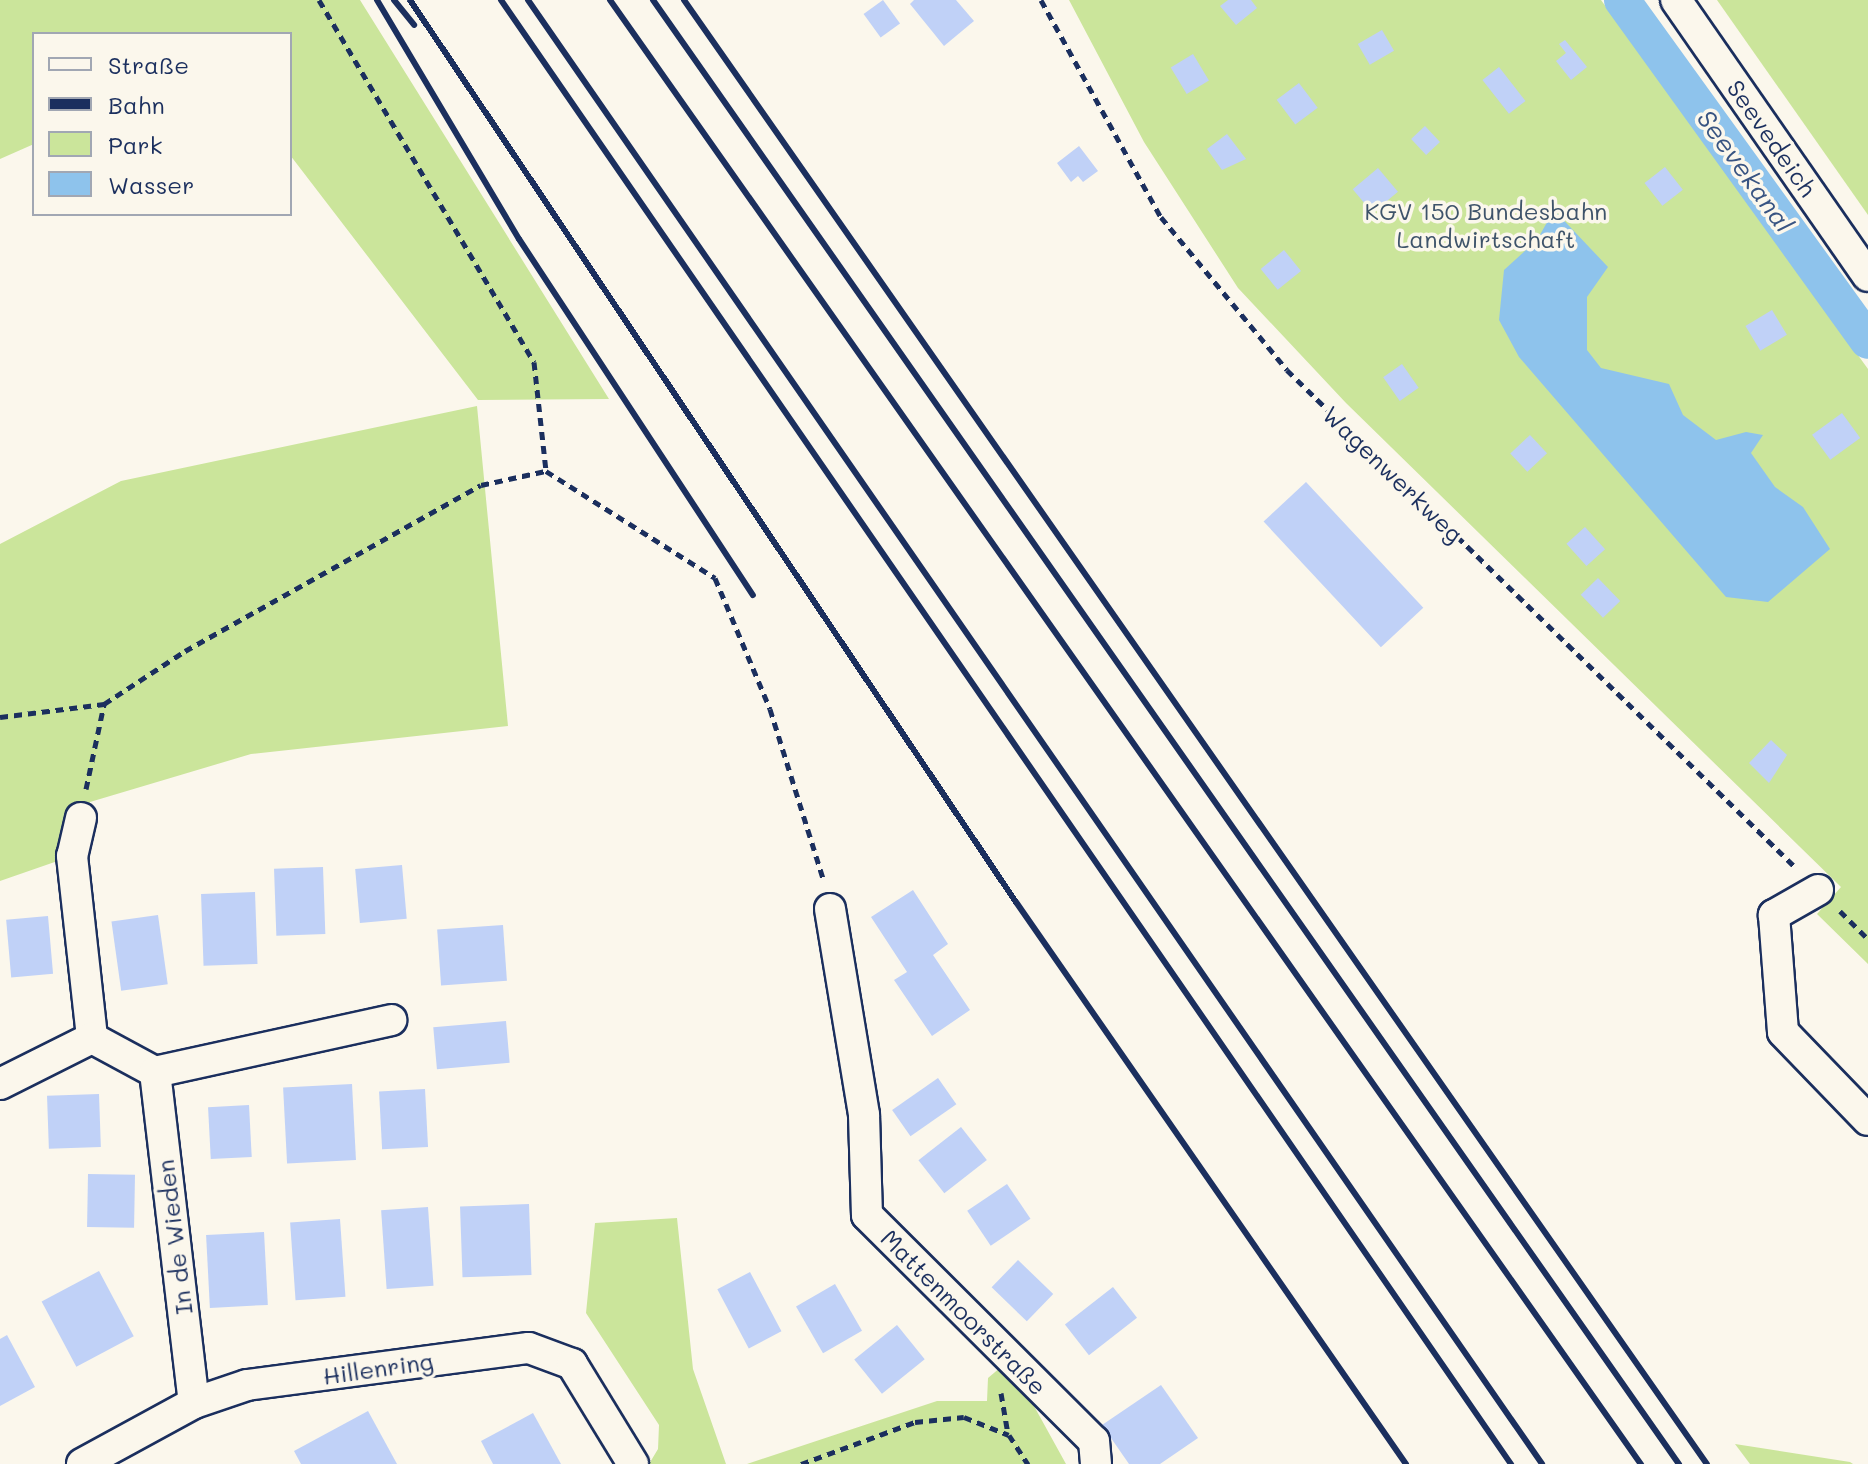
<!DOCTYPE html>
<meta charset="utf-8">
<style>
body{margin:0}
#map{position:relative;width:1868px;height:1464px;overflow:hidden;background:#fbf7ec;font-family:Mali,sans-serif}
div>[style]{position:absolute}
.green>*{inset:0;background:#cbe59b}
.water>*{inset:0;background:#8ec3ec}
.canal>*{height:36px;margin:-18px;padding:0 18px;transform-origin:18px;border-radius:18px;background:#8ec3ec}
.building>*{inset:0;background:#c0d1f7;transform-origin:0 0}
.path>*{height:5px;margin-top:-2.5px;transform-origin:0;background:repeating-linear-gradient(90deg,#1b2f5e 0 8px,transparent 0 14px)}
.roads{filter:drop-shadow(2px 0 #1b2f5e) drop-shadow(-2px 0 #1b2f5e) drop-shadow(0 2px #1b2f5e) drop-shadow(0 -2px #1b2f5e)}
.minor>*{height:30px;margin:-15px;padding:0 15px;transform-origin:15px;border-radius:15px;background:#fbf7ec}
.rail>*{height:6px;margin:-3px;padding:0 3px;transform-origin:3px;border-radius:3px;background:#1b2f5e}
span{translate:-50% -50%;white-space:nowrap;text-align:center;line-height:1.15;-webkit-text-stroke:7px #fbf7ec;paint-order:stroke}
.street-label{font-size:24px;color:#1b2f5e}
.park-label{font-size:24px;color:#3e536a}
.water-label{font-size:26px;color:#385482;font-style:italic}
.legend{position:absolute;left:32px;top:32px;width:260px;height:184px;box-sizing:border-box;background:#fbf7ec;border:2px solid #a1a7b3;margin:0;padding:10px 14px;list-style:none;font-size:24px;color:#1b2f5e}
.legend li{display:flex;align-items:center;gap:16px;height:40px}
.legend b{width:40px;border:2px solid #a1a7b3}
</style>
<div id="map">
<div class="green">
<i style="clip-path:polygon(0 0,360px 0,609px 399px,478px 400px,290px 155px,290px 34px,34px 34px,34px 144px,0 159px)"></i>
<i style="clip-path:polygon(1069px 0,1601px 0,1868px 369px,1868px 964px,1817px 914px,1841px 887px,1346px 403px,1238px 288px,1144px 142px)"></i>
<i style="clip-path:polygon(1717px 0,1868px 0,1868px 215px)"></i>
<i style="clip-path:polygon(477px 406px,508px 726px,251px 754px,90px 802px,72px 856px,0 881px,0 544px,121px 481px)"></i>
<i style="clip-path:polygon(677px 1218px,693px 1369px,726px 1464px,649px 1464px,658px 1449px,659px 1425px,586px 1313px,595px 1223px)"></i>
<i style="clip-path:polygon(1001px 1367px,1029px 1397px,1066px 1464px,747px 1464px,937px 1401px,987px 1401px,988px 1378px)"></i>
<i style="clip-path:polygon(1735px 1444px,1850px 1462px,1853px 1464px,1750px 1464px)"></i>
</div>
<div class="water">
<i style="clip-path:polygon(1554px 210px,1608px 267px,1587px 297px,1587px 350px,1601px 368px,1669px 384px,1683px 415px,1716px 440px,1746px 432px,1763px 435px,1751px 453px,1775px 487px,1803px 507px,1830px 549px,1768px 602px,1726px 597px,1519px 357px,1499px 320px,1504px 270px,1537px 240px)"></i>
</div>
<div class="canal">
<i style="left:1622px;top:0;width:420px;rotate:54.2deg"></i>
</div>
<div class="building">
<i style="left:883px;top:0;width:29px;height:24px;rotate:54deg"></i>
<i style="clip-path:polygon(914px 0,956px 0,974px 21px,944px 46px,910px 4px)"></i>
<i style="clip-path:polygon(1228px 0,1251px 0,1257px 8px,1236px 25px,1220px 6px)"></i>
<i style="left:1382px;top:30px;width:24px;height:28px;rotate:60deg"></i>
<i style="clip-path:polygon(1565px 40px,1587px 67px,1571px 80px,1556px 61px,1566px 53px,1559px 44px)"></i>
<i style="left:1193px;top:54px;width:31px;height:26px;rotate:59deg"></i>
<i style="left:1499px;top:67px;width:43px;height:21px;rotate:52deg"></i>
<i style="left:1299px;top:83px;width:31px;height:28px;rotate:53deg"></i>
<i style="left:1425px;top:126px;width:22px;height:19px;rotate:47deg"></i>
<i style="clip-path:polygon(1227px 134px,1246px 159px,1222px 170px,1207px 149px)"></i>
<i style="clip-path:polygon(1079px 146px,1098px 171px,1083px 182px,1078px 176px,1071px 182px,1057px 163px)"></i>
<i style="left:1665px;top:167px;width:29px;height:26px;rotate:52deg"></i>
<i style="left:1378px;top:168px;width:31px;height:33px;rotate:50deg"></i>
<i style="left:1284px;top:250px;width:27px;height:30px;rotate:51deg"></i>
<i style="left:1772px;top:310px;width:29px;height:31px;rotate:59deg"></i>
<i style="left:1402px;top:364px;width:29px;height:23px;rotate:55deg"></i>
<i style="left:1842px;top:413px;width:31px;height:37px;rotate:54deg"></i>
<i style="left:1530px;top:435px;width:25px;height:27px;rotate:47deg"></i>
<i style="left:1306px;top:482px;width:172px;height:58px;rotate:47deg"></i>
<i style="left:1585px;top:527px;width:30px;height:25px;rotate:48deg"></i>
<i style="left:1598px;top:578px;width:32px;height:24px;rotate:46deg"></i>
<i style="clip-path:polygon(1771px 740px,1787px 755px,1769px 783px,1749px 763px)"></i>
<i style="left:402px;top:865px;width:54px;height:47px;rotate:85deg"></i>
<i style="left:323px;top:867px;width:67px;height:49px;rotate:88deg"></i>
<i style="clip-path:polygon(913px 890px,948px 944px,933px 955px,970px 1010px,932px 1036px,894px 980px,907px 972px,871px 917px)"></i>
<i style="left:255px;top:892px;width:72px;height:54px;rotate:88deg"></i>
<i style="left:158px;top:915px;width:70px;height:47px;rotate:82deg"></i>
<i style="left:48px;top:916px;width:58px;height:42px;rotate:85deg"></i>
<i style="left:503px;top:925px;width:56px;height:66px;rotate:86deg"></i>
<i style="left:506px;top:1021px;width:42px;height:73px;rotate:85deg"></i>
<i style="left:938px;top:1078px;width:32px;height:56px;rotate:55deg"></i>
<i style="left:352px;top:1084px;width:76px;height:69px;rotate:87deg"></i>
<i style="left:425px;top:1089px;width:58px;height:46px;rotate:87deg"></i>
<i style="left:99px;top:1094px;width:53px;height:52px;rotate:88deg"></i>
<i style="left:249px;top:1105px;width:52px;height:41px;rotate:87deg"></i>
<i style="left:961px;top:1127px;width:42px;height:54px;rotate:52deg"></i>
<i style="left:88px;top:1174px;width:47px;height:53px;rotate:1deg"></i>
<i style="left:1007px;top:1184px;width:42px;height:48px;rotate:56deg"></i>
<i style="left:529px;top:1204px;width:71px;height:69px;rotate:88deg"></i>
<i style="left:428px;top:1207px;width:79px;height:47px;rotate:86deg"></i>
<i style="left:340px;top:1219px;width:78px;height:50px;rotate:86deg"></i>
<i style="left:264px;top:1232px;width:73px;height:58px;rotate:87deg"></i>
<i style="left:1018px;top:1260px;width:49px;height:38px;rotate:44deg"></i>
<i style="left:99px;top:1271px;width:74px;height:65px;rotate:62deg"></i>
<i style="left:750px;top:1272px;width:67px;height:37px;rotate:62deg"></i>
<i style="left:835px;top:1284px;width:54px;height:45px;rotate:60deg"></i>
<i style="left:1113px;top:1287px;width:39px;height:61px;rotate:52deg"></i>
<i style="left:897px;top:1325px;width:44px;height:55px;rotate:51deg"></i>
<i style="clip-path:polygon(7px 1335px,35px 1387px,0 1406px,0 1339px)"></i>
<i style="clip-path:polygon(1161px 1385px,1198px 1438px,1160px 1464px,1129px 1464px,1102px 1425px)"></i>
<i style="clip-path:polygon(368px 1411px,397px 1464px,301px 1464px,294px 1451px)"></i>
<i style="clip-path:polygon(533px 1413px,561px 1464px,493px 1464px,481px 1441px)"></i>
</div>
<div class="path">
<i style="left:319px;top:0;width:421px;rotate:59.3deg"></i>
<i style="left:534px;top:362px;width:110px;rotate:83.7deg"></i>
<i style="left:1041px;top:0;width:248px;rotate:61.1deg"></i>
<i style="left:1161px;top:217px;width:198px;rotate:50.5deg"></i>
<i style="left:1287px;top:370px;width:712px;rotate:44.37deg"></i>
<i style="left:0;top:717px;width:105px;rotate:-7.1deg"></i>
<i style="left:104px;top:704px;width:97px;rotate:-33.2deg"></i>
<i style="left:185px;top:651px;width:339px;rotate:-29.3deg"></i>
<i style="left:481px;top:485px;width:66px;rotate:-12.2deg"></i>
<i style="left:546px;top:471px;width:200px;rotate:32.3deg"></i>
<i style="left:715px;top:578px;width:142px;rotate:67.2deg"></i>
<i style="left:770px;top:709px;width:177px;rotate:72.6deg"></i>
<i style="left:86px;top:789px;width:87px;rotate:-78deg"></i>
<i style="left:1840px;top:911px;width:40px;rotate:45deg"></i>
<i style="left:1001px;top:1393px;width:42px;rotate:80.3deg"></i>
<i style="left:801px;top:1464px;width:121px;rotate:-20.2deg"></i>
<i style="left:915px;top:1422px;width:49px;rotate:-5.8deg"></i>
<i style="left:964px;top:1417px;width:48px;rotate:21.8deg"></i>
<i style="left:1009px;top:1435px;width:35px;rotate:57deg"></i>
</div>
<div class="roads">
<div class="minor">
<i style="left:1676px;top:0;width:336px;rotate:55.2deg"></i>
<i style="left:81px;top:818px;width:39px;rotate:103deg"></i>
<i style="left:72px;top:856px;width:183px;rotate:83.7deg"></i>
<i style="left:92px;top:1038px;width:72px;rotate:28.4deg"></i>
<i style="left:155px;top:1072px;width:333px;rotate:83.3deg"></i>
<i style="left:1818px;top:890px;width:51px;rotate:150.4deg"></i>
<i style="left:1774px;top:915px;width:117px;rotate:85.6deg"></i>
<i style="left:1783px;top:1032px;width:122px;rotate:46deg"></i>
<i style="left:830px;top:909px;width:209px;rotate:80.6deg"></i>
<i style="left:864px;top:1115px;width:100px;rotate:88.3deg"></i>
<i style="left:867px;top:1215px;width:320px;rotate:44.9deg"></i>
<i style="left:1094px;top:1441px;width:23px;rotate:85deg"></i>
<i style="left:155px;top:1072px;width:242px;rotate:-12.4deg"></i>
<i style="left:0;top:1084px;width:103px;rotate:-26.6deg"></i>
<i style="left:82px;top:1464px;width:128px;rotate:-28.6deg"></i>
<i style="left:194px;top:1403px;width:56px;rotate:-18.8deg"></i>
<i style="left:247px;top:1385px;width:284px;rotate:-7.5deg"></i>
<i style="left:529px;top:1348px;width:46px;rotate:20.4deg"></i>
<i style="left:572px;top:1364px;width:117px;rotate:58.6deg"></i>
</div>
</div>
<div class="rail">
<i style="left:377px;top:0;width:278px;rotate:59.3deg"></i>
<i style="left:519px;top:239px;width:426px;rotate:56.7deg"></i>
<i style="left:394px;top:0;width:32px;rotate:51deg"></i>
<i style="left:410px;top:0;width:1087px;rotate:56.11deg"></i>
<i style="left:1016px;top:902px;width:684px;rotate:55.24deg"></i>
<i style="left:501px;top:0;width:1779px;rotate:55.4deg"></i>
<i style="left:528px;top:0;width:1781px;rotate:55.29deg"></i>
<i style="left:610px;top:0;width:1791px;rotate:54.85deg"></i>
<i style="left:653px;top:0;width:1788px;rotate:54.98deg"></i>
<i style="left:684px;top:0;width:1786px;rotate:55.06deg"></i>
</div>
<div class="street-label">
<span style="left:1772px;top:138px;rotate:55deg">Seevedeich</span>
<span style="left:1393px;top:474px;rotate:44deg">Wagenwerkweg</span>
<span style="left:174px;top:1237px;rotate:-97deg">In de Wieden</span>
<span style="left:964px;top:1312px;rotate:45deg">Mattenmoorstraße</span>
<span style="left:378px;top:1368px;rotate:-8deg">Hillenring</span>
</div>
<div class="park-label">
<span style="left:1486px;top:225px">KGV 150 Bundesbahn<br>Landwirtschaft</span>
</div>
<div class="water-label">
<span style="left:1745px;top:171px;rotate:54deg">Seevekanal</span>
</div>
<ul class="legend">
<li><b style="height:10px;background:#fbf7ec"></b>Straße</li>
<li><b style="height:10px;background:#1b2f5e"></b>Bahn</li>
<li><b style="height:22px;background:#cbe59b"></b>Park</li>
<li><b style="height:22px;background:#8ec3ec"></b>Wasser</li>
</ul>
</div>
